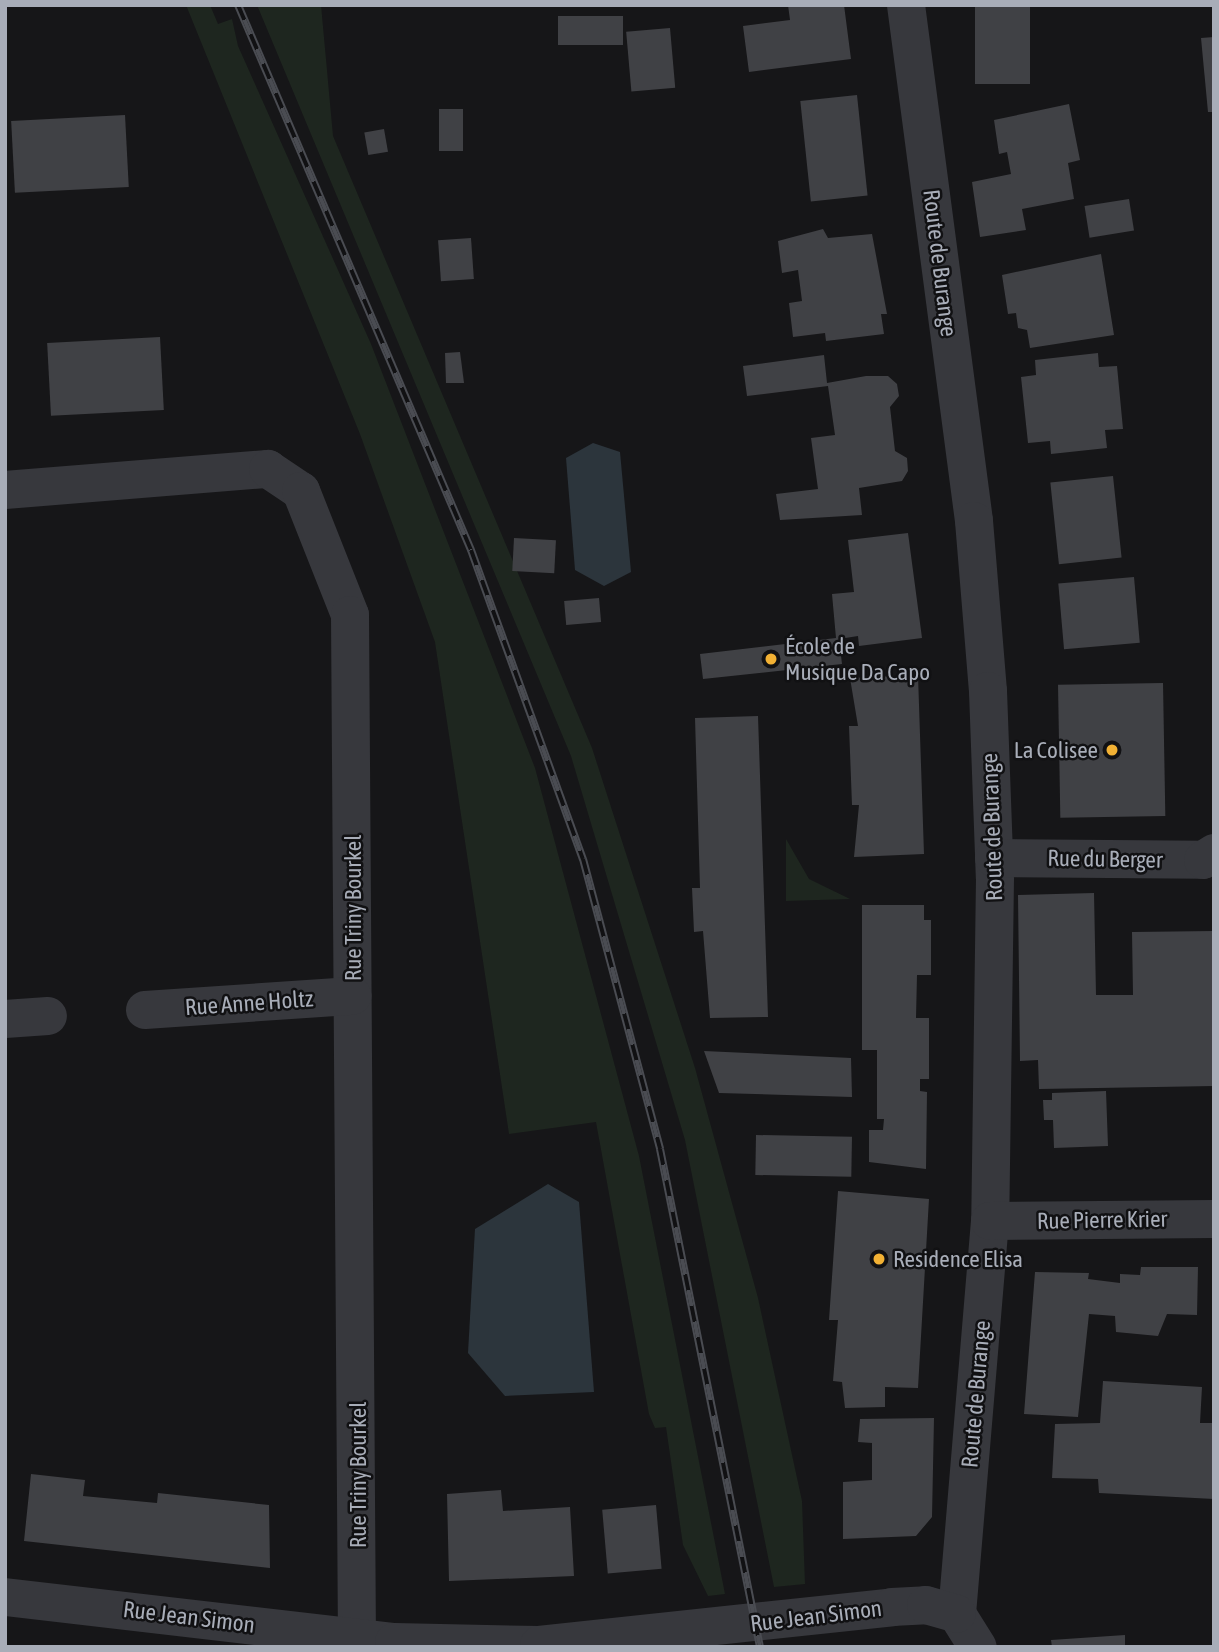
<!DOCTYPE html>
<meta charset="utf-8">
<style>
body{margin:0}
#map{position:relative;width:1219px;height:1652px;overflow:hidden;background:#161618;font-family:"Asap Condensed",sans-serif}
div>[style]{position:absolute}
.green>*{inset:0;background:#1e261f}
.water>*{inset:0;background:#2c353c}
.building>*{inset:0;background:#404145;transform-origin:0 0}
.minor>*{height:38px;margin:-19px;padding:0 19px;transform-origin:19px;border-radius:19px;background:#37383d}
.rail>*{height:8px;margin-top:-4px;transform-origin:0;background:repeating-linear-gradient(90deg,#111113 0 16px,#4a4c52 0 32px);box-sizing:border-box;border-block:2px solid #4a4c52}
.dots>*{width:19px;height:19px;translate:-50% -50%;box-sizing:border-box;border:4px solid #111113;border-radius:50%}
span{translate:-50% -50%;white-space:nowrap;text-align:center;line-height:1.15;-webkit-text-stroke:5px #111113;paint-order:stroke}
.street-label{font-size:23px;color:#a8adb8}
.poi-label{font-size:23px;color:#a8adb8}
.left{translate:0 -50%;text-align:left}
.right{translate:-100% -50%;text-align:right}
.frame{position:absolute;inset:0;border:7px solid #a8adb8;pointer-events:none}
</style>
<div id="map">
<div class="green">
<i style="clip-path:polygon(186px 5px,210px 5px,218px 24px,232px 19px,238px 46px,371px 344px,535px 768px,639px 1156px,725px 1594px,708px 1596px,683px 1545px,666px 1427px,655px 1428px,649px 1414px,596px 1122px,509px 1134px,435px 642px,360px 434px)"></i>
<i style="clip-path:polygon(257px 5px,321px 5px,333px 136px,592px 748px,695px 1068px,758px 1298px,802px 1501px,805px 1584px,774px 1587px,685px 1140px,571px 756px)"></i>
<i style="clip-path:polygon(786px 839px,809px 879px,850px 899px,786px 901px)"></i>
</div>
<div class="water">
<i style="clip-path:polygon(593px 443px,620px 452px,631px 572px,604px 586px,575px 570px,566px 458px)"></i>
<i style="clip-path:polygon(548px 1184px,579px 1202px,594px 1392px,505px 1396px,468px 1353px,475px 1229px)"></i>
</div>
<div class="building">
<i style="clip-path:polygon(788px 5px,844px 5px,851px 59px,749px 72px,743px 26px,790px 20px)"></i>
<i style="left:975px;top:5px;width:55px;height:79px"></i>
<i style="left:623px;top:16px;width:29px;height:65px;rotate:90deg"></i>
<i style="left:670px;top:28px;width:60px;height:44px;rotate:85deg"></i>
<i style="clip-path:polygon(1214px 37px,1214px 112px,1208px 112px,1201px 38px)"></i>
<i style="left:857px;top:95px;width:101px;height:57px;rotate:84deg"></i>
<i style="clip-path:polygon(1069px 104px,1080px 160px,1068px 163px,1074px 199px,1022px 209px,1026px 230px,980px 237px,972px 182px,1011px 174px,1007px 152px,999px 154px,994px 120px)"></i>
<i style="left:463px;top:109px;width:42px;height:24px;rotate:90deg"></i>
<i style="left:125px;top:115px;width:72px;height:114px;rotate:87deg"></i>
<i style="left:384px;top:129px;width:23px;height:20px;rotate:80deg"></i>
<i style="left:1129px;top:199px;width:32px;height:45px;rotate:81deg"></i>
<i style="clip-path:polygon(823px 229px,828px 238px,872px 234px,887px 314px,881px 314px,884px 334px,826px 341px,825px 333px,793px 337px,789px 303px,802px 301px,798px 270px,782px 273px,778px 241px)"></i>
<i style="left:471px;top:238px;width:41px;height:33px;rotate:86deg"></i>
<i style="clip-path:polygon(1101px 254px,1114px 335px,1030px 348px,1027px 330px,1018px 328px,1016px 313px,1008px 314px,1002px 275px)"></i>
<i style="left:160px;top:337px;width:73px;height:113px;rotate:87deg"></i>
<i style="clip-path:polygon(460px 352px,464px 383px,446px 383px,445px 353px)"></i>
<i style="clip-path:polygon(1098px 353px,1099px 367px,1117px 366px,1123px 429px,1105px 430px,1107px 448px,1051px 454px,1050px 441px,1028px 443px,1021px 377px,1036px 375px,1035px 360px)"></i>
<i style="clip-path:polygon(824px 355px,827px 383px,866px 376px,888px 376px,897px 384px,899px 396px,890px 407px,895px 451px,907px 458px,908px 471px,902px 481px,859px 488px,862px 515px,780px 520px,776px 494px,818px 489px,811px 438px,835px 435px,828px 386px,747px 396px,743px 366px)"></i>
<i style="left:1113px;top:476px;width:82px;height:63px;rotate:84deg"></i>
<i style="clip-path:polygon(908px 533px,922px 638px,859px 646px,858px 636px,839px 639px,842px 664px,703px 679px,700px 654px,836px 638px,832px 594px,854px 592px,848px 540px)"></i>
<i style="left:514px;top:538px;width:42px;height:33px;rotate:3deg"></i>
<i style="left:1134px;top:577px;width:66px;height:76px;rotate:85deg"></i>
<i style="left:599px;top:598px;width:24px;height:35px;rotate:85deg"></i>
<i style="clip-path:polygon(918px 675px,924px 854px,854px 857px,859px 805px,852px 805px,849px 726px,858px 726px,850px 678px)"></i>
<i style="left:1163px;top:683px;width:133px;height:105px;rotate:89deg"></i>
<i style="clip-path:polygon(758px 716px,768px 1017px,710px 1018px,703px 931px,694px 932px,692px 888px,700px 888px,695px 718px)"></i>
<i style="clip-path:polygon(1094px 893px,1096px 995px,1133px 995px,1132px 932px,1214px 931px,1214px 1086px,1039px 1089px,1038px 1060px,1020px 1061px,1018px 895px)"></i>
<i style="clip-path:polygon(862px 905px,924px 905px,924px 920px,931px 920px,931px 975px,917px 975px,916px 1018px,929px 1018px,929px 1079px,920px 1079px,920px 1091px,927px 1092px,926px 1169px,869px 1162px,869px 1130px,883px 1130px,884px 1119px,877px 1119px,877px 1050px,862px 1050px)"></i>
<i style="clip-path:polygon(704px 1051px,851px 1058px,852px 1097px,719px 1093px)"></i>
<i style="clip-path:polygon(1106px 1091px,1108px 1146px,1054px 1148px,1053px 1120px,1044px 1120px,1043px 1100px,1052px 1100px,1052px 1093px)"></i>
<i style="left:756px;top:1135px;width:96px;height:40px;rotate:1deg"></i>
<i style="clip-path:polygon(838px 1191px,929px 1199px,918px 1388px,885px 1387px,885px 1407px,845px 1408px,842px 1382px,833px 1381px,838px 1320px,829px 1320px)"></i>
<i style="clip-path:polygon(1141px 1267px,1198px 1267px,1197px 1315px,1167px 1314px,1158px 1336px,1116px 1332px,1115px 1316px,1089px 1314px,1078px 1417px,1024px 1414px,1035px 1272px,1089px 1273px,1088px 1279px,1120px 1283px,1120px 1274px,1140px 1275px)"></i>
<i style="clip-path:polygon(1103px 1381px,1202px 1387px,1200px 1423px,1214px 1423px,1214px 1499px,1099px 1493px,1098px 1479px,1052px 1478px,1055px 1424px,1100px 1423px)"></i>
<i style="clip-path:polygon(934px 1418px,932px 1517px,916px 1536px,843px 1539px,843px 1482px,872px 1480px,872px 1443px,858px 1442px,860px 1419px)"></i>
<i style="clip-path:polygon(31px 1474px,85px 1480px,83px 1496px,157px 1503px,158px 1493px,269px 1505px,270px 1568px,24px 1541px)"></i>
<i style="clip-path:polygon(501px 1490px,503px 1511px,570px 1507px,574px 1576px,449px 1581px,447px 1494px)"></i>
<i style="left:656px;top:1505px;width:64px;height:54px;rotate:85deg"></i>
<i style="clip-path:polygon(1125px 1635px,1125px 1647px,1052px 1647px,1051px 1640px)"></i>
</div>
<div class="minor">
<i style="left:906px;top:5px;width:520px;rotate:82.49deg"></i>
<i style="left:974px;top:521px;width:171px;rotate:85.3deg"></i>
<i style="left:988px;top:691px;width:187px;rotate:87.9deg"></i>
<i style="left:995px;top:878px;width:343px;rotate:90.8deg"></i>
<i style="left:990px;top:1221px;width:394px;rotate:94.8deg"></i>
<i style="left:957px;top:1614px;width:39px;rotate:58deg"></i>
<i style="left:5px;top:490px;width:264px;rotate:-4.6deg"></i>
<i style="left:268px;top:469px;width:40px;rotate:34deg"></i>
<i style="left:301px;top:491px;width:133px;rotate:68.4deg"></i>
<i style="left:350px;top:615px;width:1022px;rotate:89.61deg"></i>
<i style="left:994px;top:858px;width:209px;rotate:0.5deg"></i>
<i style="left:1203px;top:860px;width:13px;rotate:-32deg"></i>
<i style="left:145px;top:1010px;width:208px;rotate:-3.9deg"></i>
<i style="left:5px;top:1019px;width:43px;rotate:-4deg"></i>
<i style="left:990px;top:1221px;width:224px;rotate:-0.5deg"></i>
<i style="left:5px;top:1597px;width:392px;rotate:6.6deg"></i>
<i style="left:394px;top:1642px;width:145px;rotate:1.2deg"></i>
<i style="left:539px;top:1645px;width:355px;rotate:-6.1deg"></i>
<i style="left:892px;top:1607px;width:34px;rotate:-3deg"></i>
<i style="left:926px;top:1605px;width:32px;rotate:16deg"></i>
</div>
<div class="rail">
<i style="left:238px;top:5px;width:593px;rotate:66.85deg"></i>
<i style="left:471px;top:550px;width:329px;rotate:70.1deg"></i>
<i style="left:583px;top:859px;width:300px;rotate:75.1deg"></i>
<i style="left:660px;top:1149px;width:508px;rotate:78.65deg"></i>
</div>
<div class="dots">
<i style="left:771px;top:659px;background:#f2b134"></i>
<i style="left:1112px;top:750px;background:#f2b134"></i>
<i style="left:879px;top:1259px;background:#f2b134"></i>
</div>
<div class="street-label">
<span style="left:940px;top:263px;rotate:83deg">Route de Burange</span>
<span style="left:992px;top:827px;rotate:-92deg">Route de Burange</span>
<span style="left:1105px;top:859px;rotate:1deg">Rue du Berger</span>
<span style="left:353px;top:908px;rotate:-90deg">Rue Triny Bourkel</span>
<span style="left:249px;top:1003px;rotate:-4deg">Rue Anne Holtz</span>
<span style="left:1102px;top:1220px;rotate:-1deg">Rue Pierre Krier</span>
<span style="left:976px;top:1394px;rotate:-85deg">Route de Burange</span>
<span style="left:358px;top:1475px;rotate:-90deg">Rue Triny Bourkel</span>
<span style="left:816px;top:1616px;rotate:-7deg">Rue Jean Simon</span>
<span style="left:189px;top:1617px;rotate:7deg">Rue Jean Simon</span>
</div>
<div class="poi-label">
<span class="left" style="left:785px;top:659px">École de<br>Musique Da Capo</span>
<span class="right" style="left:1098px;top:750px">La Colisee</span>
<span class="left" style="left:893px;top:1259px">Residence Elisa</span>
</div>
<div class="frame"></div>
</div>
